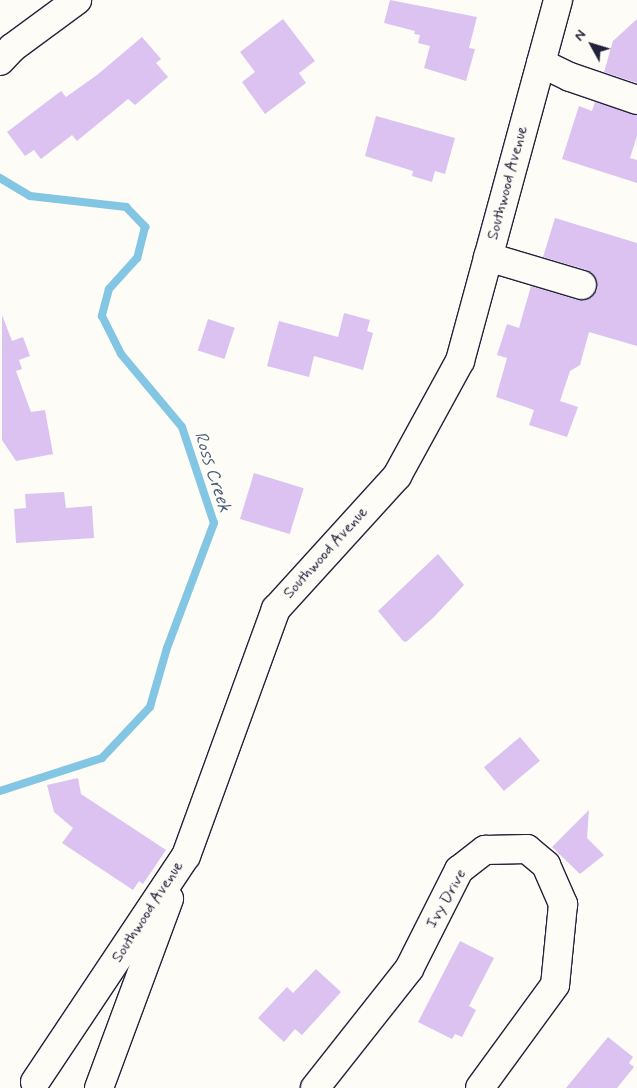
<!DOCTYPE html>
<style>
body{margin:0}
#map{position:relative;width:637px;height:1088px;overflow:hidden;background:#fdfcf7;font-family:Mynerve,sans-serif}
div>[style]{position:absolute}
.stream>*{height:8px;margin:-4px;padding:0 4px;transform-origin:4px;border-radius:4px;background:#82c6e3}
.building>*{inset:0;background:#dcc2f1;transform-origin:0 0}
.roads{filter:drop-shadow(1px 0 #22223b) drop-shadow(-1px 0 #22223b) drop-shadow(0 1px #22223b) drop-shadow(0 -1px #22223b)}
.minor>*{height:28px;margin:-14px;padding:0 14px;transform-origin:14px;border-radius:14px;background:#fdfcf7}
span{translate:-50% -50%;white-space:nowrap;text-align:center;line-height:1.15;-webkit-text-stroke:4px #fdfcf7;paint-order:stroke}
.street-label{font-size:16px;color:#22223b}
.water-label{font-size:18px;color:#445b76;font-style:italic}
.north{position:absolute;left:567px;top:20px;width:50px;height:50px;-webkit-text-stroke:4px #fdfcf7;paint-order:stroke;rotate:309deg;font-size:14px;font-weight:700;line-height:20px;text-align:center;color:#22223b}
.north::after{content:'';display:block;margin:auto;width:18px;height:22px;background:#22223b;clip-path:polygon(50% 0,100% 100%,50% 72%,0 100%)}
</style>
<div id="map">
<div class="stream">
<i style="left:0;top:178px;width:35px;rotate:31deg"></i>
<i style="left:30px;top:196px;width:97px;rotate:6.5deg"></i>
<i style="left:126px;top:207px;width:28px;rotate:46deg"></i>
<i style="left:145px;top:227px;width:32px;rotate:104deg"></i>
<i style="left:137px;top:258px;width:42px;rotate:132.1deg"></i>
<i style="left:109px;top:289px;width:28px;rotate:105deg"></i>
<i style="left:102px;top:316px;width:42px;rotate:63.4deg"></i>
<i style="left:121px;top:354px;width:95px;rotate:50.1deg"></i>
<i style="left:182px;top:427px;width:101px;rotate:71.6deg"></i>
<i style="left:214px;top:523px;width:134px;rotate:110.6deg"></i>
<i style="left:167px;top:648px;width:61px;rotate:106.1deg"></i>
<i style="left:150px;top:707px;width:70px;rotate:133.3deg"></i>
<i style="left:102px;top:758px;width:107px;rotate:162.1deg"></i>
</div>
<div class="building">
<i style="clip-path:polygon(390px 0,477px 17px,469px 48px,475px 49px,466px 81px,424px 68px,430px 46px,418px 43px,420px 35px,414px 34px,415px 31px,384px 23px)"></i>
<i style="clip-path:polygon(283px 19px,315px 61px,299px 73px,306px 83px,265px 114px,242px 82px,255px 72px,240px 52px)"></i>
<i style="clip-path:polygon(637px 19px,637px 83px,604px 72px,613px 41px)"></i>
<i style="clip-path:polygon(142px 37px,161px 59px,156px 63px,168px 77px,135px 105px,128px 99px,77px 141px,72px 135px,41px 159px,34px 150px,25px 156px,7px 132px,61px 91px,66px 97px,97px 75px)"></i>
<i style="clip-path:polygon(595px 102px,637px 115px,637px 136px,630px 158px,637px 160px,637px 183px,562px 159px,579px 106px,592px 111px)"></i>
<i style="clip-path:polygon(376px 116px,455px 138px,445px 174px,435px 171px,432px 182px,412px 176px,413px 171px,365px 156px)"></i>
<i style="clip-path:polygon(555px 218px,637px 243px,637px 346px,589px 332px,580px 365px,570px 371px,560px 401px,578px 407px,567px 437px,529px 425px,534px 410px,496px 397px,507px 358px,497px 355px,507px 324px,519px 328px,531px 286px,578px 300px,586px 300px,597px 290px,597px 281px,587px 270px,543px 257px)"></i>
<i style="clip-path:polygon(344px 313px,370px 320px,367px 331px,373px 333px,363px 370px,314px 356px,309px 377px,267px 366px,279px 321px,338px 337px)"></i>
<i style="clip-path:polygon(2px 315px,12px 341px,23px 337px,30px 356px,19px 360px,22px 369px,16px 371px,31px 412px,45px 410px,53px 454px,16px 461px,2px 440px)"></i>
<i style="left:208px;top:319px;width:28px;height:33px;rotate:18deg"></i>
<i style="left:254px;top:473px;width:52px;height:48px;rotate:17deg"></i>
<i style="clip-path:polygon(64px 492px,66px 508px,92px 506px,94px 538px,16px 543px,14px 509px,26px 508px,25px 494px)"></i>
<i style="clip-path:polygon(438px 554px,464px 585px,433px 618px,406px 642px,403px 641px,378px 611px)"></i>
<i style="left:520px;top:737px;width:31px;height:47px;rotate:50deg"></i>
<i style="clip-path:polygon(78px 778px,81px 794px,166px 850px,143px 884px,139px 881px,133px 890px,62px 843px,73px 828px,54px 812px,47px 785px)"></i>
<i style="clip-path:polygon(589px 810px,587px 838px,604px 855px,580px 874px,552px 847px)"></i>
<i style="clip-path:polygon(460px 941px,494px 958px,469px 1006px,476px 1010px,462px 1037px,455px 1034px,452px 1039px,418px 1022px)"></i>
<i style="clip-path:polygon(316px 969px,341px 992px,302px 1035px,295px 1029px,284px 1042px,258px 1018px,287px 987px,293px 993px)"></i>
<i style="clip-path:polygon(608px 1037px,633px 1057px,629px 1063px,634px 1067px,617px 1088px,566px 1088px)"></i>
</div>
<div class="roads">
<div class="minor">
<i style="left:0;top:61px;width:18px;rotate:-47deg"></i>
<i style="left:12px;top:48px;width:81px;rotate:-36.4deg"></i>
<i style="left:541px;top:63px;width:32px;rotate:26deg"></i>
<i style="left:570px;top:77px;width:71px;rotate:18.9deg"></i>
<i style="left:488px;top:257px;width:98px;rotate:16.6deg"></i>
<i style="left:35px;top:1082px;width:272px;rotate:-56.3deg"></i>
<i style="left:186px;top:856px;width:263px;rotate:-70deg"></i>
<i style="left:276px;top:609px;width:180px;rotate:-47.7deg"></i>
<i style="left:397px;top:476px;width:131px;rotate:-61.3deg"></i>
<i style="left:460px;top:361px;width:374px;rotate:-74.8deg"></i>
<i style="left:99px;top:1088px;width:202px;rotate:-69.7deg"></i>
<i style="left:315px;top:1088px;width:152px;rotate:-51.7deg"></i>
<i style="left:409px;top:969px;width:111px;rotate:-63.2deg"></i>
<i style="left:459px;top:870px;width:33px;rotate:-38deg"></i>
<i style="left:485px;top:850px;width:42px;rotate:-1.4deg"></i>
<i style="left:527px;top:849px;width:25px;rotate:40deg"></i>
<i style="left:546px;top:865px;width:43px;rotate:66.4deg"></i>
<i style="left:563px;top:904px;width:81px;rotate:95.6deg"></i>
<i style="left:555px;top:985px;width:127px;rotate:126.1deg"></i>
</div>
</div>
<div class="street-label">
<span style="left:508px;top:183px;rotate:-75deg">Southwood Avenue</span>
<span style="left:326px;top:553px;rotate:-48deg">Southwood Avenue</span>
<span style="left:447px;top:899px;rotate:-61deg">Ivy Drive</span>
<span style="left:148px;top:912px;rotate:-57deg">Southwood Avenue</span>
</div>
<div class="water-label">
<span style="left:212px;top:472px;rotate:72deg">Ross Creek</span>
</div>
<div class="north">N</div>
</div>
